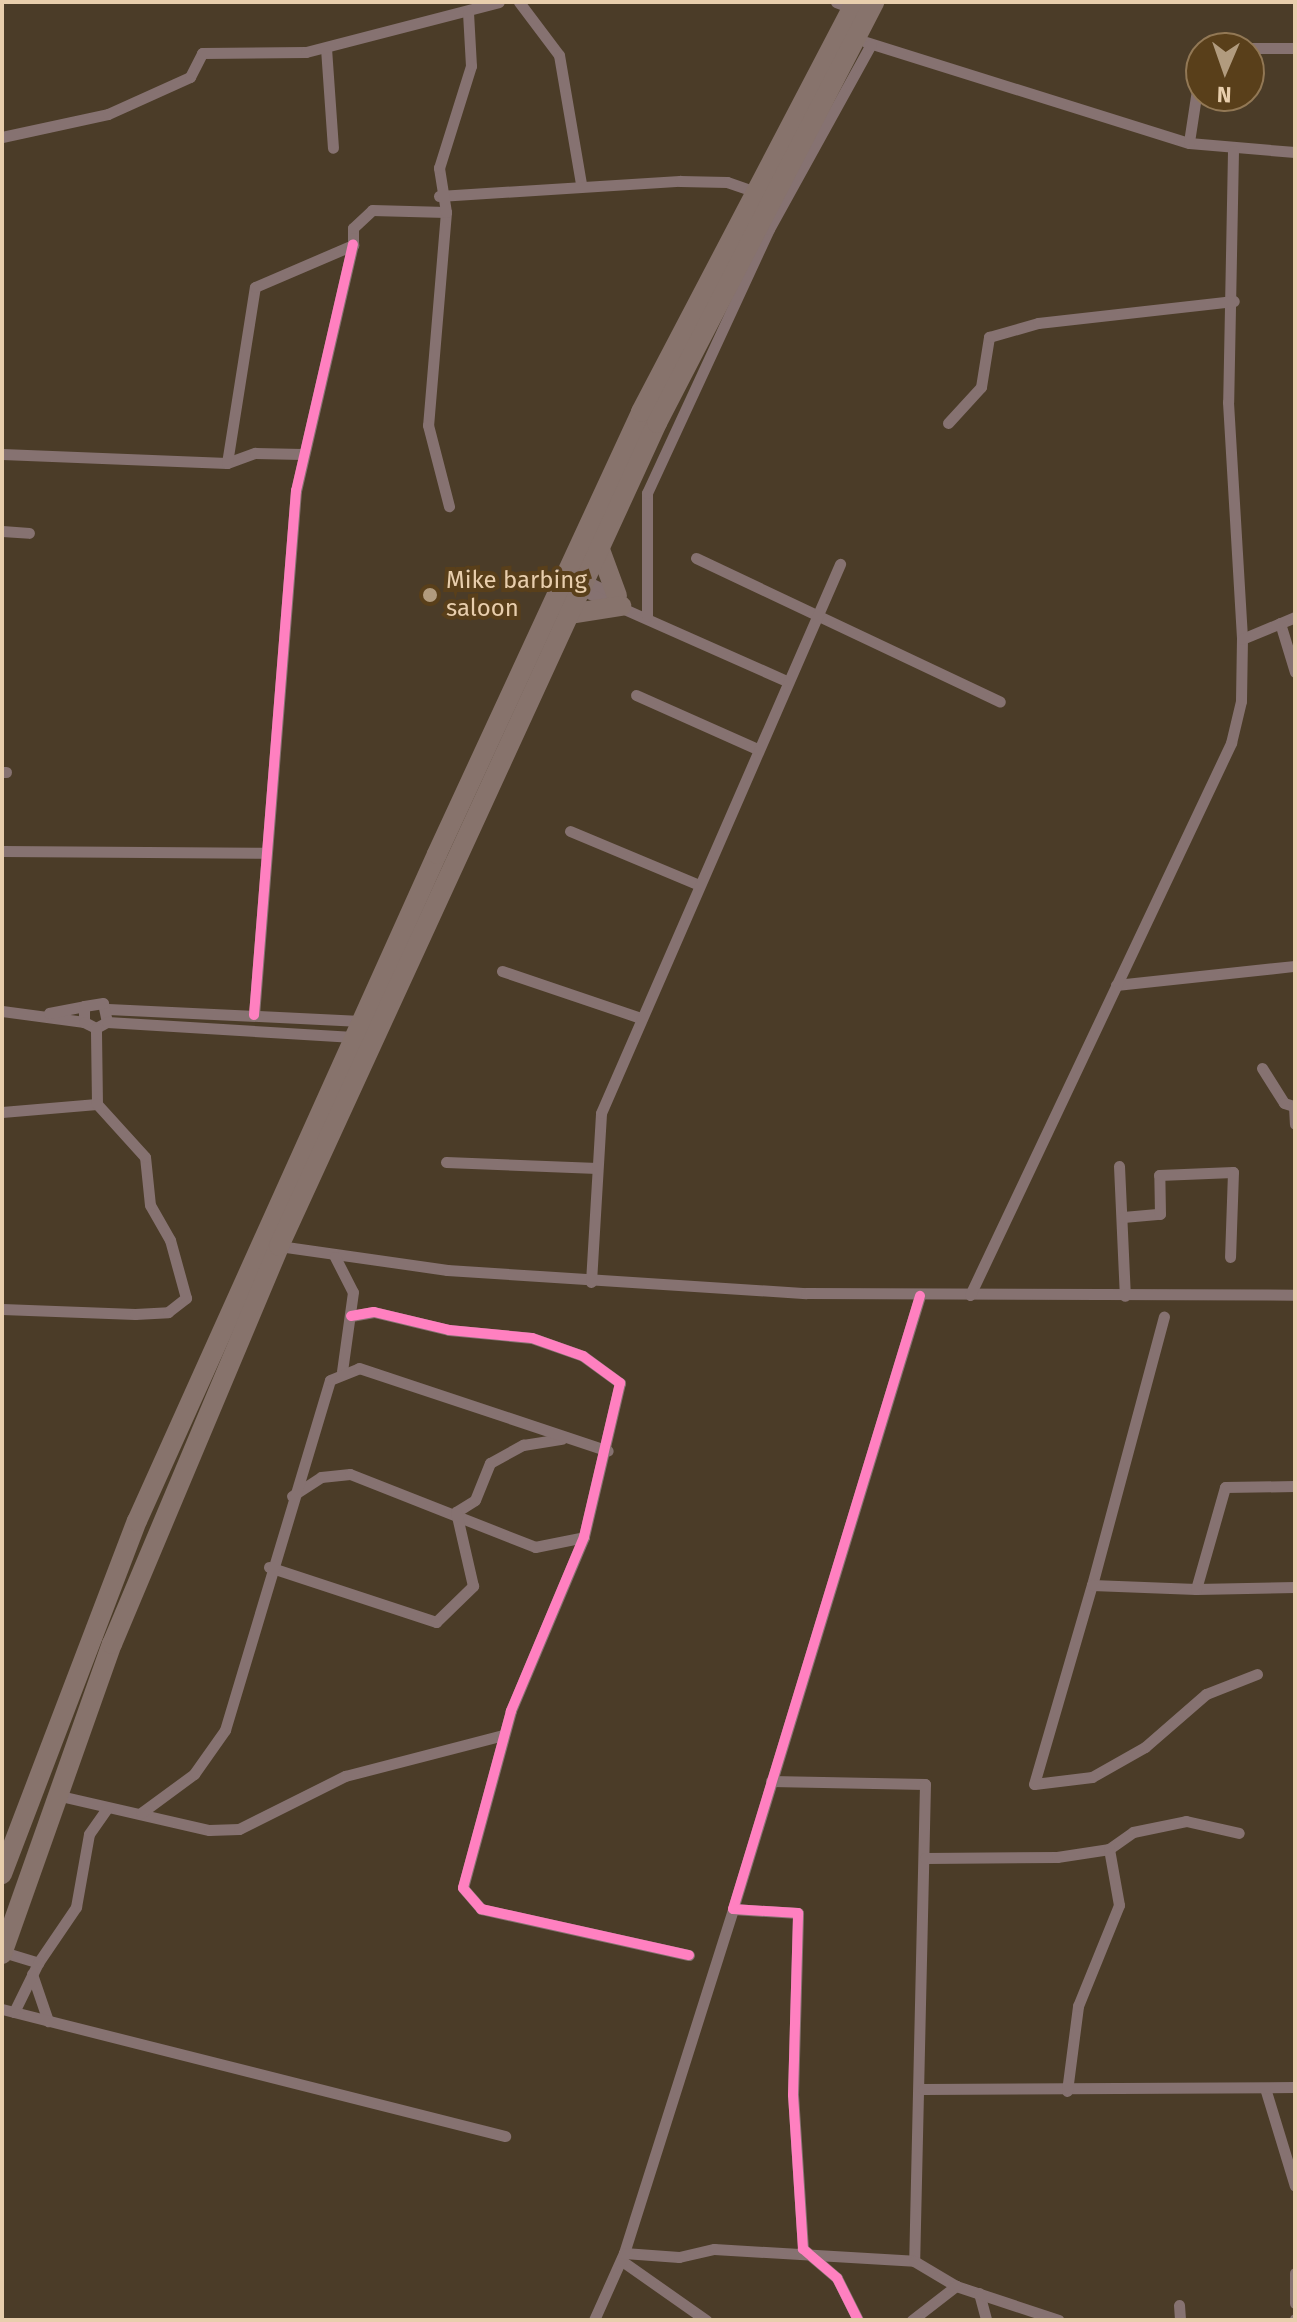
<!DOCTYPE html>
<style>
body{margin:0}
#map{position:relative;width:1297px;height:2322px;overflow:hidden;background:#4b3c28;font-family:"Fira Sans",sans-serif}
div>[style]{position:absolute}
.minor>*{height:11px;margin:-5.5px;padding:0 5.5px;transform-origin:5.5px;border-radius:5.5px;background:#867271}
.trunk>*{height:20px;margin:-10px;padding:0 10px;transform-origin:10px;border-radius:10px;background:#87736c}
.cycleway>*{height:10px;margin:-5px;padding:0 5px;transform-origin:5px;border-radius:5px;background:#ff80c0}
.dots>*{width:22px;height:22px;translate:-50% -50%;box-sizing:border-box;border:4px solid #593f1a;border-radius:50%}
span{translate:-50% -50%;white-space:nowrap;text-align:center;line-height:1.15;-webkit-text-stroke:8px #593f1a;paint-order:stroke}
.poi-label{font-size:24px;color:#e8cead}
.left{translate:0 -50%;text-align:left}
.frame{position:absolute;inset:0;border:4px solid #e8cead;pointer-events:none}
.north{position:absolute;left:1185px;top:32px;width:80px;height:80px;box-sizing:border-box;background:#593f1a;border:2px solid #927855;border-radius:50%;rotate:182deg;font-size:22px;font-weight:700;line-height:32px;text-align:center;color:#e8cead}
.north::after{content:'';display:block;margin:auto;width:28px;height:36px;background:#b19b7e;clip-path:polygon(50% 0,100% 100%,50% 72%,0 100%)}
</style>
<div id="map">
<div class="minor">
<i style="left:519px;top:2px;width:66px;rotate:53deg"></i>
<i style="left:559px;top:55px;width:131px;rotate:80.3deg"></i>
<i style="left:836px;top:2px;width:17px;rotate:21deg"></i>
<i style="left:866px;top:42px;width:338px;rotate:17.4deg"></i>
<i style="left:1189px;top:143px;width:106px;rotate:4.9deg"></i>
<i style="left:326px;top:48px;width:100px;rotate:86deg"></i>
<i style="left:1249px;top:48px;width:46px"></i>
<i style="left:2px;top:137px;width:108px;rotate:-12.2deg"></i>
<i style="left:108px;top:114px;width:90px;rotate:-24.3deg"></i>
<i style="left:190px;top:77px;width:27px;rotate:-63deg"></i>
<i style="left:202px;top:53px;width:104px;rotate:-0.6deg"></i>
<i style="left:306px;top:52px;width:199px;rotate:-14.5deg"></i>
<i style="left:1189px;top:142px;width:79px;rotate:-81.3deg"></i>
<i style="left:1233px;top:151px;width:251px;rotate:91.1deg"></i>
<i style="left:1228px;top:402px;width:237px;rotate:86.6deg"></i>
<i style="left:439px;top:196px;width:241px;rotate:-3.6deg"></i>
<i style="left:680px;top:181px;width:47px;rotate:1.2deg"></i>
<i style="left:727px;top:182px;width:31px;rotate:19deg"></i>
<i style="left:446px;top:212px;width:214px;rotate:94.8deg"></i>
<i style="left:428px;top:425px;width:84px;rotate:75.5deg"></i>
<i style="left:948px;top:423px;width:49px;rotate:-47.5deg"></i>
<i style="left:981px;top:387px;width:51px;rotate:-80.9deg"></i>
<i style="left:989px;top:337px;width:51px;rotate:-15.9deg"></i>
<i style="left:1038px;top:323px;width:197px;rotate:-6.4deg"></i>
<i style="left:2px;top:454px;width:225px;rotate:2.3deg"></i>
<i style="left:227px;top:463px;width:30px;rotate:-20deg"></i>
<i style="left:255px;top:453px;width:47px;rotate:1.2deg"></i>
<i style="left:227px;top:463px;width:178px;rotate:-81deg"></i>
<i style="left:255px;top:287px;width:107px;rotate:-23.2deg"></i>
<i style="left:353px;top:245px;width:17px;rotate:-90deg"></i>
<i style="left:353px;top:228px;width:26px;rotate:-43deg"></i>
<i style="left:372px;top:210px;width:74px;rotate:1.5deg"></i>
<i style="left:446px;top:212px;width:45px;rotate:-99deg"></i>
<i style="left:439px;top:168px;width:107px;rotate:-72.6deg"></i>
<i style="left:471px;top:66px;width:54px;rotate:-93.2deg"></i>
<i style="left:2px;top:531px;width:27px;rotate:4deg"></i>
<i style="left:696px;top:558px;width:336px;rotate:25.3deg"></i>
<i style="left:582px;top:579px;width:39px;rotate:26deg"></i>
<i style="left:579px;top:589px;width:227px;rotate:23.9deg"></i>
<i style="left:647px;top:616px;width:123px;rotate:-90deg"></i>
<i style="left:647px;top:493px;width:291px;rotate:-65.2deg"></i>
<i style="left:769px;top:229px;width:211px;rotate:-61.1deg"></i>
<i style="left:1280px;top:623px;width:51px;rotate:73deg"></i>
<i style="left:636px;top:695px;width:130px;rotate:24deg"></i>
<i style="left:2px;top:772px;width:4px"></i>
<i style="left:570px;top:831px;width:140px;rotate:22.7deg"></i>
<i style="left:2px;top:851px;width:264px;rotate:0.4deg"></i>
<i style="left:502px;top:971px;width:144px;rotate:18.7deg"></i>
<i style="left:1116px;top:985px;width:180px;rotate:-6.1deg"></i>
<i style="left:108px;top:1009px;width:253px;rotate:2.7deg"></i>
<i style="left:2px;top:1011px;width:83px;rotate:7.6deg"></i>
<i style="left:49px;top:1013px;width:36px;rotate:-11deg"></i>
<i style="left:254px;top:1015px;width:526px;rotate:-85.42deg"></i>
<i style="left:296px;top:491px;width:253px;rotate:-77deg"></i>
<i style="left:107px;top:1022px;width:19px;rotate:-102deg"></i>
<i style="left:103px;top:1003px;width:19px;rotate:171deg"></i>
<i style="left:84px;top:1006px;width:16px;rotate:90deg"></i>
<i style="left:84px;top:1022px;width:13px;rotate:27deg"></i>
<i style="left:96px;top:1028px;width:13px;rotate:-29deg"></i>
<i style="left:107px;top:1022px;width:247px;rotate:3.5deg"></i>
<i style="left:1262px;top:1068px;width:41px;rotate:57.8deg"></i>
<i style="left:1284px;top:1103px;width:10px;rotate:17deg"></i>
<i style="left:1294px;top:1106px;width:18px;rotate:87deg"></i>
<i style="left:2px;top:1112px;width:95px;rotate:-4.8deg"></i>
<i style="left:97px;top:1104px;width:76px;rotate:-90.8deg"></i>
<i style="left:446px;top:1162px;width:151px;rotate:2.3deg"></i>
<i style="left:1119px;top:1166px;width:130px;rotate:87.4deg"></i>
<i style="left:1123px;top:1217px;width:37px;rotate:-5deg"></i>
<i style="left:1160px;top:1214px;width:39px;rotate:-91deg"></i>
<i style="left:1159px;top:1175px;width:74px;rotate:-2.3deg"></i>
<i style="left:1233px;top:1172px;width:85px;rotate:92deg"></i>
<i style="left:279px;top:1246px;width:170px;rotate:8.1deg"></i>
<i style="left:447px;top:1270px;width:360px;rotate:3.7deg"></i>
<i style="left:806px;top:1293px;width:489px;rotate:0.2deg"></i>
<i style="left:335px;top:1257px;width:39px;rotate:63deg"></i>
<i style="left:353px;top:1292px;width:80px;rotate:97.9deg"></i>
<i style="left:591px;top:1282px;width:169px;rotate:-86.6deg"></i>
<i style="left:601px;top:1113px;width:599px;rotate:-66.47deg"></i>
<i style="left:970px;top:1295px;width:611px;rotate:-64.69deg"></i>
<i style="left:1231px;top:743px;width:43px;rotate:-76.6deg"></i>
<i style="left:1241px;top:701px;width:62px;rotate:-89.1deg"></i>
<i style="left:1242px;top:639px;width:57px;rotate:-22.5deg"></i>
<i style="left:2px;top:1309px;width:133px;rotate:2.2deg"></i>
<i style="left:135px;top:1314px;width:33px;rotate:-3deg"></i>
<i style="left:168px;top:1312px;width:23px;rotate:-38deg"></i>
<i style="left:186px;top:1298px;width:60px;rotate:-105.4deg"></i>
<i style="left:170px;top:1240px;width:40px;rotate:-119.7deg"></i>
<i style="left:150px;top:1205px;width:48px;rotate:-95.9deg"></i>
<i style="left:145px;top:1157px;width:72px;rotate:-132.2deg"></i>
<i style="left:351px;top:1316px;width:23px;rotate:-10deg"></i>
<i style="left:374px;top:1312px;width:77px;rotate:13.5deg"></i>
<i style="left:449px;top:1330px;width:83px;rotate:5.5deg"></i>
<i style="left:532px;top:1338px;width:54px;rotate:19.4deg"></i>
<i style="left:583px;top:1356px;width:46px;rotate:36.1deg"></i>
<i style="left:620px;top:1383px;width:158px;rotate:103.2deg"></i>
<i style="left:584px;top:1537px;width:189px;rotate:112.8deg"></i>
<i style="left:511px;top:1711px;width:183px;rotate:105.2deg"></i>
<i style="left:463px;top:1888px;width:28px;rotate:49deg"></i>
<i style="left:481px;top:1909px;width:213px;rotate:12.5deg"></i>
<i style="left:292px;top:1496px;width:35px;rotate:-33deg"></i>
<i style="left:321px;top:1477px;width:29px;rotate:-6deg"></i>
<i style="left:350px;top:1474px;width:199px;rotate:21.5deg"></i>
<i style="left:535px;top:1547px;width:50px;rotate:-11.5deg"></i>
<i style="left:456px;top:1512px;width:22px;rotate:-32deg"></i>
<i style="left:475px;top:1500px;width:40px;rotate:-68deg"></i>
<i style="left:490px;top:1463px;width:38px;rotate:-29deg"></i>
<i style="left:523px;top:1445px;width:39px;rotate:-9deg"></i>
<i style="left:269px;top:1567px;width:176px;rotate:18.2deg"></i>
<i style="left:436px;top:1622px;width:52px;rotate:-44.2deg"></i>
<i style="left:473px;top:1586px;width:76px;rotate:-102.9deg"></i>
<i style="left:1092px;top:1585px;width:278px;rotate:-75deg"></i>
<i style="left:1196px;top:1589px;width:99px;rotate:-1.2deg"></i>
<i style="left:1257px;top:1674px;width:55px;rotate:158.6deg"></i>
<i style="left:1206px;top:1694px;width:81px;rotate:139deg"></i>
<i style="left:1145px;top:1747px;width:61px;rotate:150.5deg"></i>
<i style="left:1092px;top:1777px;width:58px;rotate:173.1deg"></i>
<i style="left:1034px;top:1784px;width:207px;rotate:-73.8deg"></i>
<i style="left:1092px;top:1585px;width:104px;rotate:2.2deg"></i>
<i style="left:1196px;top:1589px;width:106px;rotate:-74.1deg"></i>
<i style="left:1225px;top:1487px;width:70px;rotate:-0.8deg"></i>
<i style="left:771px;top:1781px;width:154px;rotate:1.1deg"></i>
<i style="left:925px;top:1784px;width:477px;rotate:91.3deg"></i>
<i style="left:56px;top:1795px;width:157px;rotate:12.9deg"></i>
<i style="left:209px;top:1830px;width:30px;rotate:-2deg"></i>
<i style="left:239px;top:1829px;width:119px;rotate:-26.6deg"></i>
<i style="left:345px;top:1776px;width:164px;rotate:-14.5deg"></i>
<i style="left:141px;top:1813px;width:66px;rotate:-36.3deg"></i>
<i style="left:194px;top:1774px;width:54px;rotate:-54.8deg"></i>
<i style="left:225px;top:1730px;width:365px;rotate:-73.3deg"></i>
<i style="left:330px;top:1380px;width:31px;rotate:-22deg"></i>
<i style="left:359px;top:1368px;width:262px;rotate:18.4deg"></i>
<i style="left:925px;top:1858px;width:132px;rotate:-0.4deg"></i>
<i style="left:1057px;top:1857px;width:53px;rotate:-8.7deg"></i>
<i style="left:1109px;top:1849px;width:29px;rotate:-35deg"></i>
<i style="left:1133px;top:1832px;width:54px;rotate:-11.7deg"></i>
<i style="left:1186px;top:1821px;width:54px;rotate:12.8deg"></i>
<i style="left:3px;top:1952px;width:37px;rotate:17deg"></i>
<i style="left:38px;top:1963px;width:68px;rotate:-55.8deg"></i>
<i style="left:76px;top:1907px;width:74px;rotate:-79.9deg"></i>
<i style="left:89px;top:1834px;width:32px;rotate:-55deg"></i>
<i style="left:32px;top:1974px;width:50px;rotate:71.2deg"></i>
<i style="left:2px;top:2009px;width:519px;rotate:14.17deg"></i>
<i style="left:14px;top:2012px;width:55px;rotate:-63.9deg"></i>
<i style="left:1265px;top:2088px;width:102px;rotate:73deg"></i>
<i style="left:923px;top:2089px;width:372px;rotate:-0.3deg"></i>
<i style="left:1067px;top:2091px;width:86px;rotate:-82.6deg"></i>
<i style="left:1078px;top:2006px;width:109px;rotate:-67.9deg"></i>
<i style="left:1119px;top:1905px;width:57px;rotate:-100.1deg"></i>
<i style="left:624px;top:2253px;width:361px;rotate:-72.4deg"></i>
<i style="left:622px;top:2261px;width:103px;rotate:35.1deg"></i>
<i style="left:1295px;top:2273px;width:30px;rotate:90deg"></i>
<i style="left:979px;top:2293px;width:28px;rotate:75deg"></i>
<i style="left:1179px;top:2305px;width:15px;rotate:86deg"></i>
<i style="left:594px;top:2320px;width:73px;rotate:-65.9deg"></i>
<i style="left:624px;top:2253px;width:55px;rotate:4.2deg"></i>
<i style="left:679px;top:2257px;width:36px;rotate:-13deg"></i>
<i style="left:714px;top:2249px;width:200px;rotate:3.4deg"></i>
<i style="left:914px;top:2261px;width:49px;rotate:30.8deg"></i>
<i style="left:956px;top:2286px;width:108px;rotate:18.3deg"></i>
<i style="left:858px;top:2320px;width:47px;rotate:-116.6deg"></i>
<i style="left:837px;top:2278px;width:45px;rotate:-139.5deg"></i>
<i style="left:803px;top:2249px;width:154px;rotate:-93.7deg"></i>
<i style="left:793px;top:2095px;width:182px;rotate:-88.4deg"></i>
<i style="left:798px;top:1913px;width:65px;rotate:-176.5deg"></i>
<i style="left:733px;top:1909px;width:641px;rotate:-73.04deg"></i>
<i style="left:912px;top:2320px;width:56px;rotate:-37.7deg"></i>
<i style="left:1295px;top:2320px;width:1px;rotate:-90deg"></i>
</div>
<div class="trunk">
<i style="left:599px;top:547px;width:52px;rotate:69.8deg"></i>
<i style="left:569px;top:614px;width:53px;rotate:-8.7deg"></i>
<i style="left:2px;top:1874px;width:378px;rotate:-69.1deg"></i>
<i style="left:137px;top:1521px;width:731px;rotate:-65.78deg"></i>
<i style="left:437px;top:854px;width:487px;rotate:-65.2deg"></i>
<i style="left:641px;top:412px;width:462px;rotate:-62.4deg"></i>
<i style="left:2px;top:1954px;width:329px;rotate:-70.5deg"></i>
<i style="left:112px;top:1644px;width:432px;rotate:-67.2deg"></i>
<i style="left:279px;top:1246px;width:906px;rotate:-65.33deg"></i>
<i style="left:657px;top:423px;width:474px;rotate:-62.7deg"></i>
</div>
<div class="cycleway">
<i style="left:254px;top:1015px;width:526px;rotate:-85.42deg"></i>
<i style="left:296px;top:491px;width:253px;rotate:-77deg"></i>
<i style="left:351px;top:1316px;width:23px;rotate:-10deg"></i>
<i style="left:374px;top:1312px;width:77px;rotate:13.5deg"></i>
<i style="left:449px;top:1330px;width:83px;rotate:5.5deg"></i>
<i style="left:532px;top:1338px;width:54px;rotate:19.4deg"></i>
<i style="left:583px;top:1356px;width:46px;rotate:36.1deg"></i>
<i style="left:620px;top:1383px;width:158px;rotate:103.2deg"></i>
<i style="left:584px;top:1537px;width:189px;rotate:112.8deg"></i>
<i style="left:511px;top:1711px;width:183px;rotate:105.2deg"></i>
<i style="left:463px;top:1888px;width:28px;rotate:49deg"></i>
<i style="left:481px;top:1909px;width:213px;rotate:12.5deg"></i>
<i style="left:858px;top:2320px;width:47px;rotate:-116.6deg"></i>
<i style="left:837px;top:2278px;width:45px;rotate:-139.5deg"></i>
<i style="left:803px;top:2249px;width:154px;rotate:-93.7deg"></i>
<i style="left:793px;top:2095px;width:182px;rotate:-88.4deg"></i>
<i style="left:798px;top:1913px;width:65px;rotate:-176.5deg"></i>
<i style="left:733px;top:1909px;width:641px;rotate:-73.04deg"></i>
</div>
<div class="dots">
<i style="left:430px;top:595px;background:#b19b7e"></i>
</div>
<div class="poi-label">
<span class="left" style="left:446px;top:595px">Mike barbing<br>saloon</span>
</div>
<div class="frame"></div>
<div class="north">N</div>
</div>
